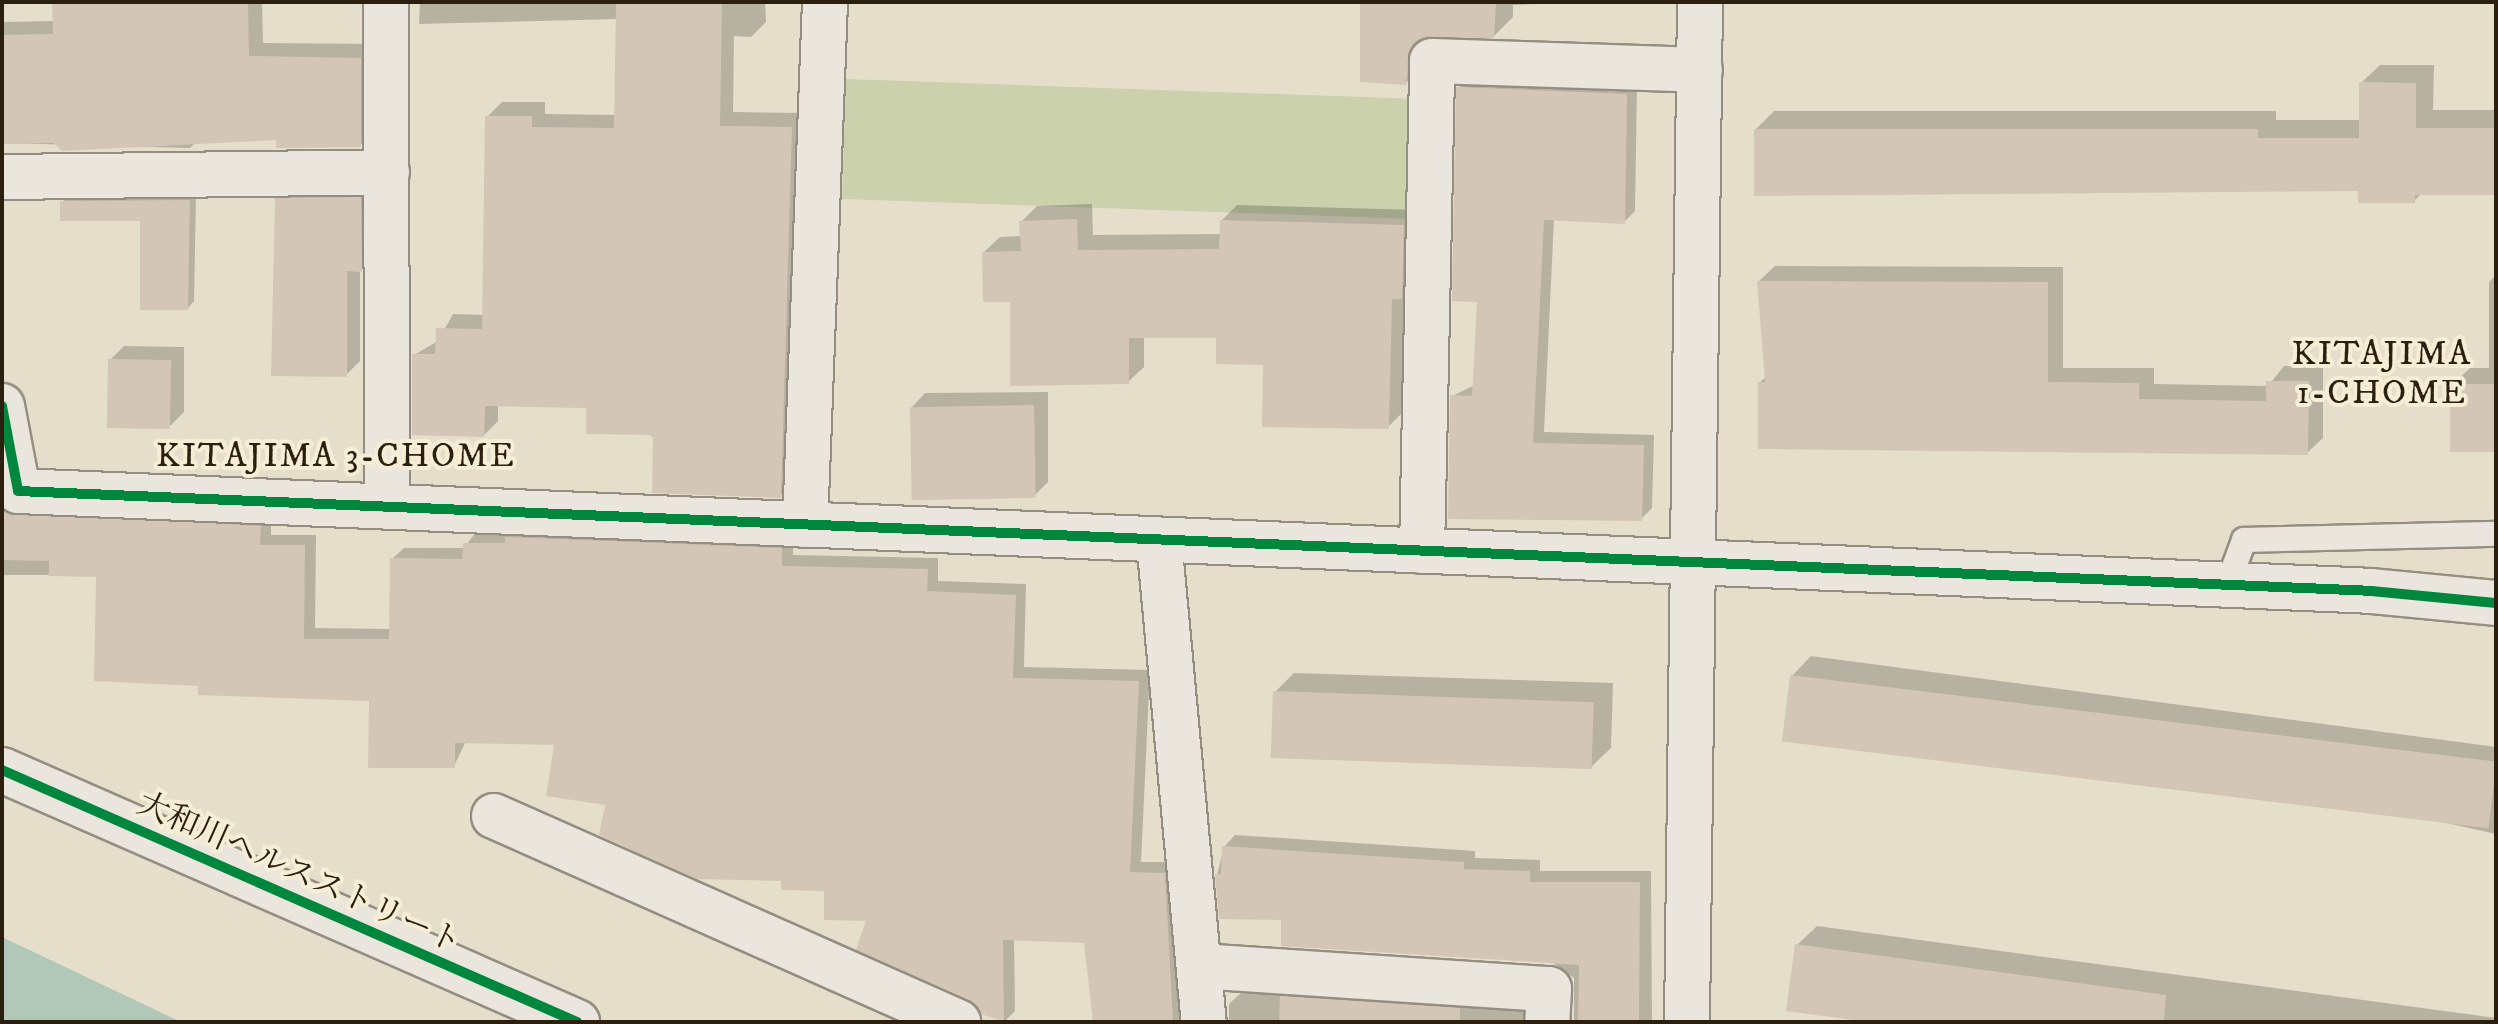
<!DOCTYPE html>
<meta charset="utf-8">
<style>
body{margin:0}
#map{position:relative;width:2498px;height:1024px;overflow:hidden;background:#e5deca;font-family:"IM FELL DW Pica","Noto Serif JP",serif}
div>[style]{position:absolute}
.green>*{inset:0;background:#cbd0ad;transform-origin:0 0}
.water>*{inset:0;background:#b1c8b8}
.shadow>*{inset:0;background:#0003}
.building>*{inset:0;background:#d3c6b7;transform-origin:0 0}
.roads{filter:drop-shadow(2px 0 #948e81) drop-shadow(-2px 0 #948e81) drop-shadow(0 2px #948e81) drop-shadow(0 -2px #948e81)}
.lane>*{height:24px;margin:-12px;padding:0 12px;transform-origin:12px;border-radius:12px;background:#eae6dd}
.street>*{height:44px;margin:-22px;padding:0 22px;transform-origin:22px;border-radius:22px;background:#eae6dd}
.cycleway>*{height:10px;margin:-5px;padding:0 5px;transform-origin:5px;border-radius:5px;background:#00873e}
span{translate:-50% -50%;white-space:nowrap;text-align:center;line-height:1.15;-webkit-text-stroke:8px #f6edd5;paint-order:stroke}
.street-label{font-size:32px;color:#2b1f10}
.neighbourhood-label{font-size:34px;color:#2b1f10;letter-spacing:2px}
.frame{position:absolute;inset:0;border:4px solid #2b1f10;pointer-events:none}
</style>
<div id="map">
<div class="green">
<i style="left:846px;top:79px;width:575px;height:120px;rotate:2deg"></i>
</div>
<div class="water">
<i style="clip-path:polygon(2px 937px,181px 1022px,2px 1022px)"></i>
</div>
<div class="shadow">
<i style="clip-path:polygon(54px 2px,262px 2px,263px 43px,375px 44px,375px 131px,360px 145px,278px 138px,198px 140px,190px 148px,2px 143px,2px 22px,55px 21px)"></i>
<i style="clip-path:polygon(420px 2px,765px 2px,766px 22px,751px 37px,734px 36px,733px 112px,806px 113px,795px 482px,780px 496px,588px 406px,498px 404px,498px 421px,484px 435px,414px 355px,438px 341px,453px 314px,484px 315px,487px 117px,502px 102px,545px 102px,545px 114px,617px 115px,618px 19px,419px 24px)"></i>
<i style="clip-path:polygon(1362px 2px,1590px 2px,1513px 5px,1513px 17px,1494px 36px,1428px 37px,1425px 64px,1406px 83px)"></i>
<i style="clip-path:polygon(2380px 65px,2434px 65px,2433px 110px,2496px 110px,2496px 193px,2422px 193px,2414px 201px,2360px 189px,1756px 129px,1774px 111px,2276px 111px,2276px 120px,2361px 120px,2361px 83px)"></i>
<i style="clip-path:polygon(1470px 76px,1637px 84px,1635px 211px,1624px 222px,1554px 219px,1544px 432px,1654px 435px,1652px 508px,1641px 519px,1452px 396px,1475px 385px,1479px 300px,1458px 88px)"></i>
<i style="clip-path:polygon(374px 184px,375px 256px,360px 271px,360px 361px,346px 375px,277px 199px,291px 185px)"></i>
<i style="clip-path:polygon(196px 194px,194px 301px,188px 308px,142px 219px,62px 202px,69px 195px)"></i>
<i style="clip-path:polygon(1092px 204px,1093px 235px,1221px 234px,1222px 220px,1237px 205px,1419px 210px,1404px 411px,1388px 427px,1218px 336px,1144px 336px,1144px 367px,1128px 382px,1012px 300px,984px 252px,1000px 237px,1022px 236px,1021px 222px,1037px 206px)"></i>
<i style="clip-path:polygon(1775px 266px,2063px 267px,2063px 368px,2154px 368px,2154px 384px,2268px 386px,2284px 366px,2323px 366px,2323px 438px,2307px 453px,1760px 382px,1767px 376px,1759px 281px)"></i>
<i style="clip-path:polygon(2496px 275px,2496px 450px,2452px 385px,2470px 368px,2489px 368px,2489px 282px)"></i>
<i style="clip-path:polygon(124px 346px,184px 347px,184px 412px,170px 426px,110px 360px)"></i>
<i style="clip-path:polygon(1048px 392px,1048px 482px,1034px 496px,912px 407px,925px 393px)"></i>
<i style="clip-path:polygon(2px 498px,271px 516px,271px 535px,316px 535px,315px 628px,391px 629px,392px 559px,404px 548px,464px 548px,476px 532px,793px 538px,793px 555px,938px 558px,938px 581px,1026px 584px,1024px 667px,1150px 670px,1141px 862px,1176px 862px,1199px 1022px,1095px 1022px,1086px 941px,1014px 938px,1015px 1011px,1004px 1022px,826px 890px,783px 879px,608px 803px,556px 743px,466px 741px,454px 766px,371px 699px,200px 684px,98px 575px,2px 575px)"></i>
<i style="clip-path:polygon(1811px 656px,2496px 747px,2496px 834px,1792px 676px)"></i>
<i style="clip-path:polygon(1294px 673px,1613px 683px,1611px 748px,1591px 767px,1275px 692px)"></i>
<i style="clip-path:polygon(1235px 835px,1475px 851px,1475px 858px,1540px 860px,1540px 871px,1651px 871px,1652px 1022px,1574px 1022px,1574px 978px,1552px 962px,1283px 918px,1217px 875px,1224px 847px)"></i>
<i style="clip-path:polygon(1817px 926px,2496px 1018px,2496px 1022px,1885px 1022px,1797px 945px)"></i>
<i style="clip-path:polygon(1241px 993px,1534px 1001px,1536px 1022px,1229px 1022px,1229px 1004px)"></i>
</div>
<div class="building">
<i style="clip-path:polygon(52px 2px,248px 2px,249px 56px,361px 58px,361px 147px,276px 148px,276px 140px,62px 151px,54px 143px,2px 144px,2px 35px,53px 34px)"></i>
<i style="clip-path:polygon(616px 2px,722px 2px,720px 126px,792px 127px,781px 498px,652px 493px,653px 435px,586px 434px,586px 408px,485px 406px,484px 437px,412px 435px,412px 354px,435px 354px,436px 328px,482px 329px,485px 116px,532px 116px,532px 127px,614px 128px)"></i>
<i style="clip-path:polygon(1360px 2px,1496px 2px,1494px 38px,1421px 39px,1410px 49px,1406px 85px,1360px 82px)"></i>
<i style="clip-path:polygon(2359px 82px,2416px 83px,2416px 128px,2496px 128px,2496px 195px,2415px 195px,2415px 203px,2358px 203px,2358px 191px,1754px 196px,1754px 129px,2258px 129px,2258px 138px,2359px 138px)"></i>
<i style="clip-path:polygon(1456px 87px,1627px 94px,1625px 224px,1544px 220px,1533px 443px,1644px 445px,1642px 521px,1448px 519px,1450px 395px,1472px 396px,1477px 302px,1452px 301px)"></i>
<i style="clip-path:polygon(361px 197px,362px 272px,347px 271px,347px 377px,271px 376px,275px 198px)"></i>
<i style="clip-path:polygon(190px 200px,188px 310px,140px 310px,140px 221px,60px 221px,60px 201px)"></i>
<i style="clip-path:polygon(1077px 219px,1078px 250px,1219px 249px,1220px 220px,1404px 225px,1402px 299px,1392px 299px,1389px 429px,1262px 427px,1263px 365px,1216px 364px,1216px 338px,1129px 338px,1129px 384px,1010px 386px,1010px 302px,983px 302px,982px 252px,1021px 251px,1019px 221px)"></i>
<i style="clip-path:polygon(1757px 281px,2048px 282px,2048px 382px,2139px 383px,2139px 399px,2266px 401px,2266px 381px,2309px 381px,2308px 455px,1758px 449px,1758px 382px,1765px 382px)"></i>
<i style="left:108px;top:359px;width:63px;height:69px;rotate:1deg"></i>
<i style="left:2450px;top:384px;width:46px;height:68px"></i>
<i style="left:1034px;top:405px;width:93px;height:124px;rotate:89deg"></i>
<i style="clip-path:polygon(2px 510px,261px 526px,260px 545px,305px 545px,304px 639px,389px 639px,390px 558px,462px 559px,463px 543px,505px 543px,505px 537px,782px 548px,782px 566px,928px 569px,927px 591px,1016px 595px,1013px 678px,1139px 681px,1130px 872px,1165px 873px,1173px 1022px,1093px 1022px,1084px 943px,1003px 940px,1004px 1022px,981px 1014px,968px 999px,856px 950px,866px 921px,824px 920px,824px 891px,781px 890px,781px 881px,697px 879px,599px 835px,605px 805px,546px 796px,554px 745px,455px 743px,455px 768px,368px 768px,369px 701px,198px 695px,198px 686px,94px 681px,96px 577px,49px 576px,49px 561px,2px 560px)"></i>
<i style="left:1790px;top:675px;width:712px;height:67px;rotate:7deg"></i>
<i style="left:1273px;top:691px;width:321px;height:67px;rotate:2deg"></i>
<i style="clip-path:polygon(1222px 846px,1464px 862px,1464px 869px,1530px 871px,1530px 882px,1640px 882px,1639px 1022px,1578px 1022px,1579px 965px,1281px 946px,1281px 920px,1219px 919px,1215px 874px,1221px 874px)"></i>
<i style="clip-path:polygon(1795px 944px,2166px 995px,2164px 1022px,1868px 1022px,1786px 1011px)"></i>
<i style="clip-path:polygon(1280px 996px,1460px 1008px,1460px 1022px,1279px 1022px)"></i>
</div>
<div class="roads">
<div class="lane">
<i style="left:2227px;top:586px;width:49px;rotate:-69.7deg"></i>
<i style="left:2244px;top:540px;width:252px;rotate:-1.4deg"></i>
</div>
<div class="street">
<i style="left:386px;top:2px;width:504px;rotate:89.89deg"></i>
<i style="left:2px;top:177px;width:385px;rotate:-0.7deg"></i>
<i style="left:2px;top:406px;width:86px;rotate:79.3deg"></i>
<i style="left:18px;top:491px;width:2355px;rotate:2.43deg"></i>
<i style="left:2371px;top:591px;width:126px;rotate:5.5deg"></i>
<i style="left:805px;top:525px;width:523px;rotate:-87.81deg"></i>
<i style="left:1159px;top:540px;width:484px;rotate:84.7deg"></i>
<i style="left:1422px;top:551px;width:490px;rotate:-88.8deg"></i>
<i style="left:1432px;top:61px;width:268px;rotate:1.9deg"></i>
<i style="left:2px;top:770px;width:628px;rotate:23.67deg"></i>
<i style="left:494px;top:816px;width:508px;rotate:23.94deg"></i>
<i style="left:1199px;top:966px;width:351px;rotate:3.8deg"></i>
<i style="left:1549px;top:989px;width:33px;rotate:93deg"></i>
<i style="left:1687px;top:1022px;width:1020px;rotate:-89.27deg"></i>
</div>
</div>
<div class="cycleway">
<i style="left:2px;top:406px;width:86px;rotate:79.3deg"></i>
<i style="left:18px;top:491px;width:2355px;rotate:2.43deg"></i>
<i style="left:2371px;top:591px;width:126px;rotate:5.5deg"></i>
<i style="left:2px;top:770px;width:628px;rotate:23.67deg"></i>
</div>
<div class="street-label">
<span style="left:299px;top:874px;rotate:24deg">大和川ヘルスストリート</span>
</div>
<div class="neighbourhood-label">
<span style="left:2382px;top:374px">KITAJIMA<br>1-CHOME</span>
<span style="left:336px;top:457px">KITAJIMA 3-CHOME</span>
</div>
<div class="frame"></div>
</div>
